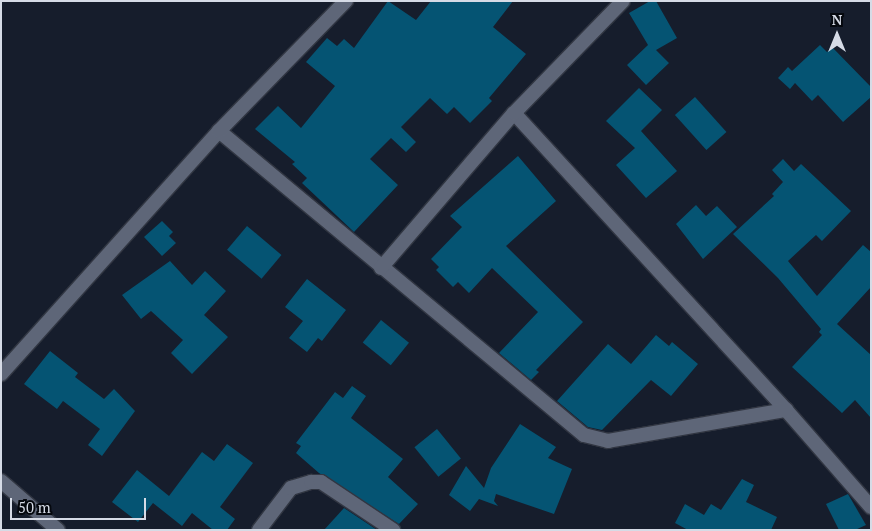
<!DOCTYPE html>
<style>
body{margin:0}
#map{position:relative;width:872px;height:531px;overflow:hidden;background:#161d2c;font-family:"PT Serif",serif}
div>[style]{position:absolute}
.building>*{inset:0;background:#055473;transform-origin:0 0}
.roads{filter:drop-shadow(1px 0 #313642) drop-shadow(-1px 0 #313642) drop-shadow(0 1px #313642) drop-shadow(0 -1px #313642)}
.street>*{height:14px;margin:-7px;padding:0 7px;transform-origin:7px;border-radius:7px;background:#5e6678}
span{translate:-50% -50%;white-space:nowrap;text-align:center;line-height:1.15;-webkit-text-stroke:4px #05080e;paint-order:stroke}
.frame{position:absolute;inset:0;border:2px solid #d6dbe6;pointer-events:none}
.north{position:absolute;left:812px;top:10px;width:50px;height:50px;-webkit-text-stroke:4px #05080e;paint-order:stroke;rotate:0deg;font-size:14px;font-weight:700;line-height:20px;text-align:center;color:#d6dbe6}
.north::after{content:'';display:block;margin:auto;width:18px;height:22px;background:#d6dbe6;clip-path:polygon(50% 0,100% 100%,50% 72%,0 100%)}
.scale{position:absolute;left:10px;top:498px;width:136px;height:22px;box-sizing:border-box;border:2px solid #d6dbe6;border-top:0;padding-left:6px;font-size:15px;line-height:18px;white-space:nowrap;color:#d6dbe6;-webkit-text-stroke:4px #05080e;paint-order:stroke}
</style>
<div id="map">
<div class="building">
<i style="clip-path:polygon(388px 1px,416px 20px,431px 1px,513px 1px,493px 27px,526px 54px,489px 98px,492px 101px,470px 123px,454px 107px,447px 114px,430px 98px,401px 127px,416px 142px,406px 152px,391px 138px,370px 159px,398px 185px,354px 232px,302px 183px,307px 178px,292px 164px,295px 162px,255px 129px,278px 106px,301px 128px,335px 86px,306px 62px,327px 38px,337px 46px,344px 39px,354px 48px)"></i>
<i style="clip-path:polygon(650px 1px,656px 1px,677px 38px,656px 50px,669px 63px,646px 85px,627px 65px,648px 45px,629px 13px)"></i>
<i style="clip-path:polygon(820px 45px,827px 52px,832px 47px,871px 87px,871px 97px,843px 122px,818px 95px,812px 101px,795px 83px,790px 89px,778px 78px,788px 67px,792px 71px)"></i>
<i style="clip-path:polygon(639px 88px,662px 110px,641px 131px,677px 171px,646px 198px,616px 165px,635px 148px,606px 121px)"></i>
<i style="left:695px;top:97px;width:47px;height:27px;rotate:48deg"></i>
<i style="clip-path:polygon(518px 156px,556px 201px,506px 246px,583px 322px,536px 370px,539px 372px,531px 380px,499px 353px,538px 312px,492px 268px,469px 293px,458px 282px,453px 287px,436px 270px,439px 267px,431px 259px,462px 227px,450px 216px)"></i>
<i style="clip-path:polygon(783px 159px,794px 171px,801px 164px,851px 211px,822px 241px,816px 235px,788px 261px,817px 296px,863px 245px,871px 252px,871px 287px,837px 324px,871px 355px,871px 418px,855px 400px,842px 413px,792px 367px,822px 335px,819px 332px,821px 329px,778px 278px,733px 234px,774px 196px,772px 194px,783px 182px,772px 170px)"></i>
<i style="clip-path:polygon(696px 205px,706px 216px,717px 206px,737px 227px,703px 259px,676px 224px)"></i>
<i style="clip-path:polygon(162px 221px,173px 232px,169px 236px,176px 243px,162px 256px,144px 237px)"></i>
<i style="left:247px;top:226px;width:45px;height:31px;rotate:40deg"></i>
<i style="clip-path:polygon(170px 261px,192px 285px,205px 271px,226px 291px,204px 315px,228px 337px,192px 374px,171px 353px,183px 340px,151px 311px,141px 319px,122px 295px)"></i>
<i style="clip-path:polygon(307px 279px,346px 310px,322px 341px,318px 338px,307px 352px,289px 338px,303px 321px,285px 307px)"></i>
<i style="left:381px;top:320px;width:36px;height:29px;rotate:39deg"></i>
<i style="clip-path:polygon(656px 335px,669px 346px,672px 342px,698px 364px,671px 396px,651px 380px,602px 430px,588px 427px,557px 401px,608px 344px,631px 364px)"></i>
<i style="clip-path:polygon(50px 351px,78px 373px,75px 377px,104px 399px,114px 389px,135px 411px,102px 456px,88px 445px,100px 429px,63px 401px,57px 409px,24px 384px)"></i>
<i style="clip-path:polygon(352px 386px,366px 396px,351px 418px,403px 459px,388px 477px,418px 504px,399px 524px,319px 473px,296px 453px,301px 446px,296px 443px,335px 392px,343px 398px)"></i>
<i style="clip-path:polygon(520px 424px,556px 447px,548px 458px,572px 469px,554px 514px,496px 494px,494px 501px,498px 506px,479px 499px,470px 511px,449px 495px,466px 466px,484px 488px,491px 468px)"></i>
<i style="left:437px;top:429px;width:38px;height:29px;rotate:51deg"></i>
<i style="clip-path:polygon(227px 444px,253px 463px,220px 507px,235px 519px,227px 530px,213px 530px,192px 513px,182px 526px,153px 503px,138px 522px,112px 502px,137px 470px,169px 496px,202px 452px,214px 461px)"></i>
<i style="clip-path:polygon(742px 479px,754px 485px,746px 502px,777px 517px,771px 530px,688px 530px,675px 523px,685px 504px,704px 515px,711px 504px,721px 510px)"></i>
<i style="clip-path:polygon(848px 494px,866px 525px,855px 530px,839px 530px,826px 504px)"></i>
<i style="clip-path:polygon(344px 508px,377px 530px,324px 530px)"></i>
</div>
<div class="roads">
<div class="street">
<i style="left:514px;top:113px;width:403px;rotate:47.5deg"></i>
<i style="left:786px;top:410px;width:129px;rotate:48.8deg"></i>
<i style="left:219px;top:131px;width:475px;rotate:39.8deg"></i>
<i style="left:584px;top:435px;width:25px;rotate:14deg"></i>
<i style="left:608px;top:441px;width:181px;rotate:-9.9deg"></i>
<i style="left:381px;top:268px;width:204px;rotate:-49.4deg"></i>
<i style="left:514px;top:113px;width:156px;rotate:-45.8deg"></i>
<i style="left:1px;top:374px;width:326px;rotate:-48.1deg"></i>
<i style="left:219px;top:131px;width:182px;rotate:-45.7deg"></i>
<i style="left:1px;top:481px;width:75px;rotate:40.7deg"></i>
<i style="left:259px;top:530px;width:53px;rotate:-52.7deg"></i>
<i style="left:291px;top:488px;width:21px;rotate:-17deg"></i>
<i style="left:311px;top:482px;width:10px"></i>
<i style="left:321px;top:482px;width:87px;rotate:33.7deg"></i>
</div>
</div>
<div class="frame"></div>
<div class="north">N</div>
<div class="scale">50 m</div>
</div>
